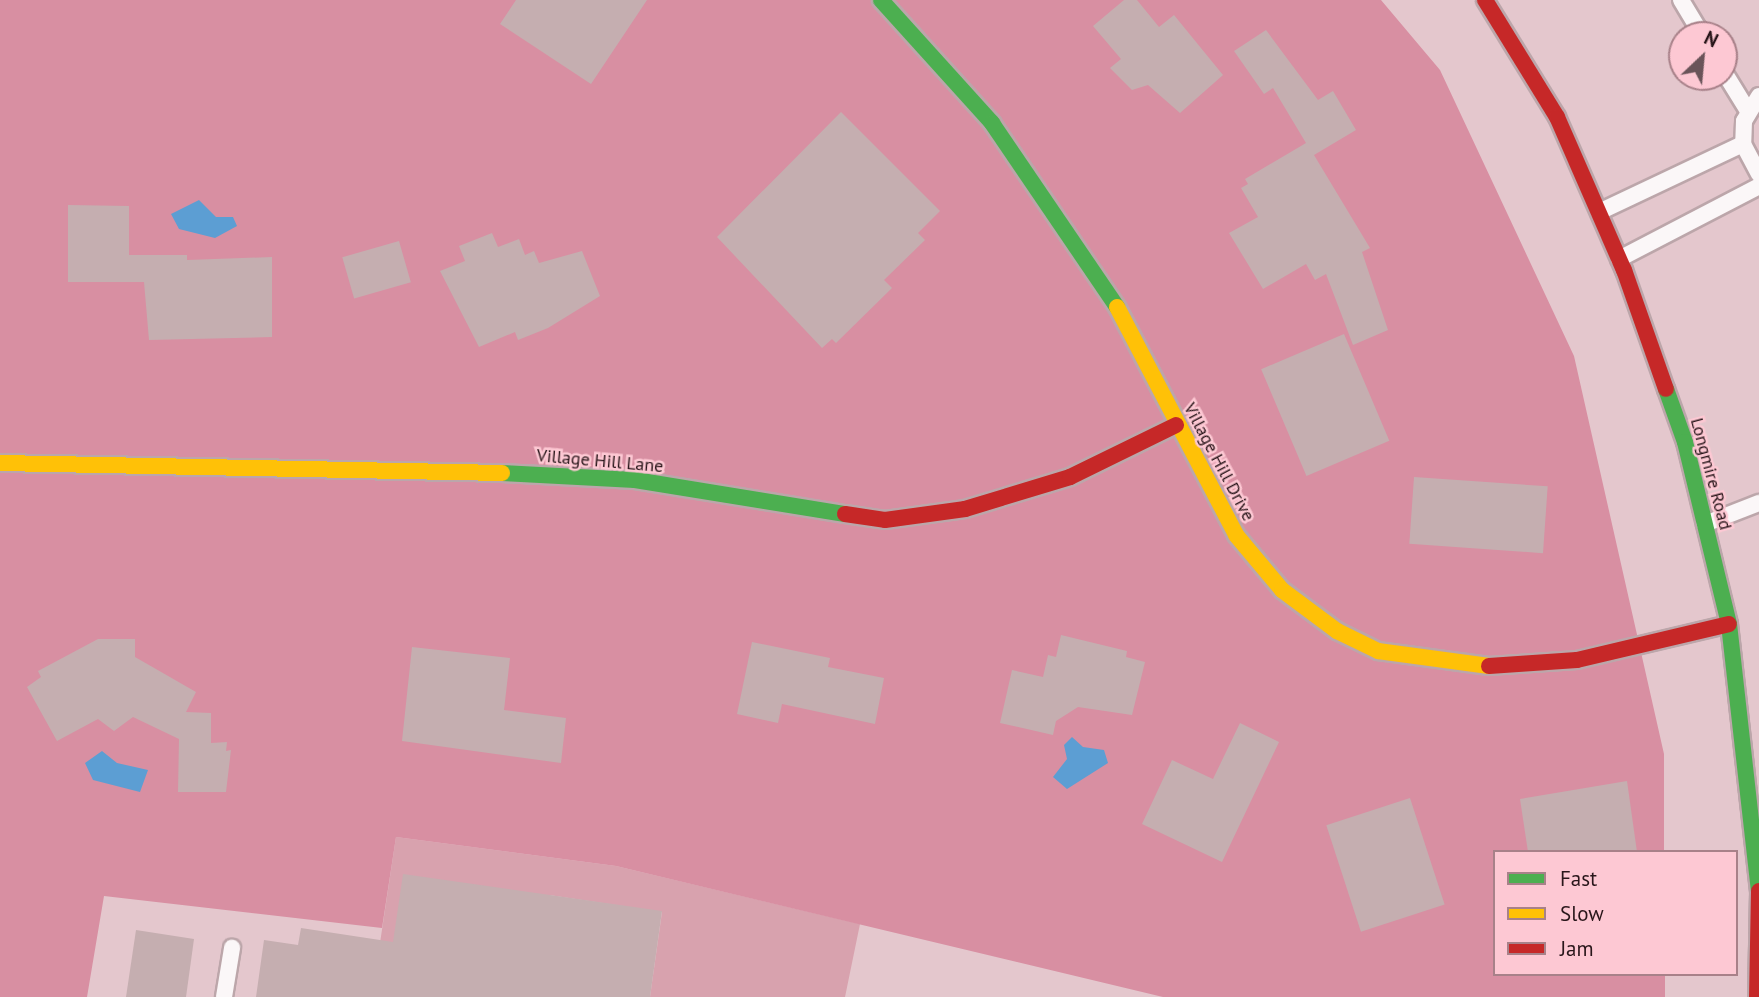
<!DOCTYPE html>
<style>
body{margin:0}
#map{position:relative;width:1759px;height:997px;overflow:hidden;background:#e4c7cd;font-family:"PT Sans",sans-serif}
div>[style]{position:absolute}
.green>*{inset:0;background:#d8a2ae}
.forest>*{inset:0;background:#d88fa2}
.water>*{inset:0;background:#5c9ed3}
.building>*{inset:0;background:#c5aeb0;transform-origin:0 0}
.roads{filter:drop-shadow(2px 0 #bca6aa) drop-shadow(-2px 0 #bca6aa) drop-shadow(0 2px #bca6aa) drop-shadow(0 -2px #bca6aa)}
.lane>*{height:16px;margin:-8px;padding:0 8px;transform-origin:8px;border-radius:8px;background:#fbf7f8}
.fast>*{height:16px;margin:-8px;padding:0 8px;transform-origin:8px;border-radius:8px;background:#4caf50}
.slow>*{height:16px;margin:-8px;padding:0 8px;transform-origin:8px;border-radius:8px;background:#ffc107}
.jam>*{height:16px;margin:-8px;padding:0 8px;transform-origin:8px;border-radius:8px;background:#c62828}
span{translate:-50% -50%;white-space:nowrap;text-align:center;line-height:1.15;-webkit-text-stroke:5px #fdc8d3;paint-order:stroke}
.street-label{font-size:18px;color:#29161a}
.legend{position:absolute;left:1493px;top:850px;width:245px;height:126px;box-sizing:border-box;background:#fdc8d3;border:2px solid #a88189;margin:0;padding:9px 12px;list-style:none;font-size:21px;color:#29161a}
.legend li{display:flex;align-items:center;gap:14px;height:35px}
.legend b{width:35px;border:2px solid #a88189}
.north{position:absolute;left:1668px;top:21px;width:70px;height:70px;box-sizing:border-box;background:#fdc8d3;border:2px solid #a88189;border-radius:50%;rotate:26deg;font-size:19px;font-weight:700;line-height:28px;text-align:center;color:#29161a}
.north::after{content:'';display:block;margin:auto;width:24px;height:32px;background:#6a5459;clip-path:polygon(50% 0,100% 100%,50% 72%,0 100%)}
</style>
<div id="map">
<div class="green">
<i style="clip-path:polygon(396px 837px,616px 866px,860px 924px,845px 997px,650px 997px,662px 912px,549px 895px,388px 979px,375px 976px)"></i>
</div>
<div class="forest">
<i style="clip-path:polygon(0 0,1381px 0,1440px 70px,1574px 356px,1664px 754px,1664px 852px,1495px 852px,1495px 974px,1665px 974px,1665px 997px,1163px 997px,616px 866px,396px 837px,382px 928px,104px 896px,87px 997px,0 997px)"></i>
</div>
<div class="water">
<i style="clip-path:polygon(199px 200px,216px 217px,233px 217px,237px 226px,215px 238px,179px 229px,171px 214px)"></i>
<i style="clip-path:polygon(1072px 737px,1083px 747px,1104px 750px,1108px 763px,1067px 789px,1053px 777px,1067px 759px,1064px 745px)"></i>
<i style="clip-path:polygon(102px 751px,117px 763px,148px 770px,140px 792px,93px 780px,85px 763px)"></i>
</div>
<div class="building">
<i style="clip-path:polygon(516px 0,647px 0,591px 84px,500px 24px)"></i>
<i style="clip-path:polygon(1124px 0,1137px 0,1159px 27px,1174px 15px,1223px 75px,1180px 113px,1148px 85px,1132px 90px,1110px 68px,1121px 59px,1093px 26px)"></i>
<i style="clip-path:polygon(1266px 30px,1318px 100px,1333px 91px,1356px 130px,1314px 155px,1370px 248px,1362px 252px,1388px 330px,1353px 345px,1326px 274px,1315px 280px,1306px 264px,1263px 289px,1229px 233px,1258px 217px,1241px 188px,1248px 184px,1245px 179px,1306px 143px,1273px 88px,1264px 94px,1234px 51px)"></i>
<i style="clip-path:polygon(841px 112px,940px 211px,918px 233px,925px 240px,884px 280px,892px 288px,836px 343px,832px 339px,822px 348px,717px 237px)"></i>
<i style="clip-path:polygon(68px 205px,129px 206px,129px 255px,187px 255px,187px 260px,272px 257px,272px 337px,149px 340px,144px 282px,68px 282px)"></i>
<i style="clip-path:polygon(492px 233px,498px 247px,519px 239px,525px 255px,534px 251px,539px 263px,582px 251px,600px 296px,548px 328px,518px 340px,515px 332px,479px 347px,440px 271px,465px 261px,459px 246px)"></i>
<i style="left:399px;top:241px;width:43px;height:59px;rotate:74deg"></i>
<i style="left:1344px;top:334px;width:116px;height:90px;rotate:67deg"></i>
<i style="left:1414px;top:477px;width:134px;height:67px;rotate:4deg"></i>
<i style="clip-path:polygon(1061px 635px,1127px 651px,1126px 657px,1145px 662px,1132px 715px,1078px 707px,1056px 721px,1053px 735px,1000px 723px,1012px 670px,1043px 677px,1048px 655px,1056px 657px)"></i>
<i style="clip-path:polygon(98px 639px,135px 639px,135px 657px,196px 692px,186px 712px,211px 713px,211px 743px,227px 742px,226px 751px,231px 750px,226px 792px,178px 792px,179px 739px,133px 717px,114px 731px,98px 719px,57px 741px,27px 687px,41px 677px,38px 671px)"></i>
<i style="clip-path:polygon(752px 642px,830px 658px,828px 667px,884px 678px,875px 724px,782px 704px,778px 723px,737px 714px)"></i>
<i style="clip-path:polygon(412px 647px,510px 658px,504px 710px,566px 718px,561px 763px,402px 741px)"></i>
<i style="clip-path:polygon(1240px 723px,1279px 742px,1222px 862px,1142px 824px,1172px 760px,1213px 779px)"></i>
<i style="clip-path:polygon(1627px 781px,1637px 852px,1528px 852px,1520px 799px)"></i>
<i style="left:1410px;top:798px;width:112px;height:88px;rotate:72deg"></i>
<i style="clip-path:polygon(403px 874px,662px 911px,650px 997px,256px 997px,264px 940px,298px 945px,301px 928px,393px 942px)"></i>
<i style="clip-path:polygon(136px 930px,194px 939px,186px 997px,126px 997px)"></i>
</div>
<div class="roads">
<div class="lane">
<i style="left:1681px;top:0;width:41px;rotate:59deg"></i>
<i style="left:1724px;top:72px;width:46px;rotate:58.4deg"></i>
<i style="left:1759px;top:96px;width:29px;rotate:121deg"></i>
<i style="left:1744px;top:121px;width:23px;rotate:92deg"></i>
<i style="left:1743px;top:144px;width:34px;rotate:62deg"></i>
<i style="left:1599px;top:212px;width:159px;rotate:-25.3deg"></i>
<i style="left:1619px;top:259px;width:158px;rotate:-27.5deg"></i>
<i style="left:1705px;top:524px;width:58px;rotate:-21.3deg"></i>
<i style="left:224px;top:997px;width:50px;rotate:-80.7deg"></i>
</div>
<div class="fast">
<i style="left:881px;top:0;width:166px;rotate:47.9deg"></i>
<i style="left:992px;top:123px;width:222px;rotate:55.8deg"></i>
<i style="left:1666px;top:389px;width:56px;rotate:70.3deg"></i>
<i style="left:1685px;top:442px;width:187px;rotate:76.4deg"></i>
<i style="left:1729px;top:624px;width:269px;rotate:83.6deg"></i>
<i style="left:502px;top:473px;width:133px;rotate:3deg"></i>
<i style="left:635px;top:480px;width:213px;rotate:9.2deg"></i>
</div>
<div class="slow">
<i style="left:1117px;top:307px;width:257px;rotate:62.4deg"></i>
<i style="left:1236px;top:535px;width:72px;rotate:50.1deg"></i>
<i style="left:1282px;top:590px;width:69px;rotate:36.7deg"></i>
<i style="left:1337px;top:631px;width:46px;rotate:26deg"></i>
<i style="left:1378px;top:651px;width:112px;rotate:7.7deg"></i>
<i style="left:0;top:463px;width:502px;rotate:1.14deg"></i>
</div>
<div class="jam">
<i style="left:1485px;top:0;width:137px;rotate:58.4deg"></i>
<i style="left:1557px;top:117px;width:167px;rotate:66.4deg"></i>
<i style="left:1624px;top:270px;width:126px;rotate:70.6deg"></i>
<i style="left:845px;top:514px;width:40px;rotate:8.5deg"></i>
<i style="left:885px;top:520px;width:81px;rotate:-7.8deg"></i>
<i style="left:965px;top:509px;width:110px;rotate:-16.9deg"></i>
<i style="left:1070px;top:477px;width:118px;rotate:-26.1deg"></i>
<i style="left:1489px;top:666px;width:88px;rotate:-3.9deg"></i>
<i style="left:1577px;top:660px;width:156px;rotate:-13.3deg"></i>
<i style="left:1757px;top:997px;width:106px;rotate:-88.9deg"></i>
</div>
</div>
<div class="street-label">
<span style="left:600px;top:461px;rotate:5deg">Village Hill Lane</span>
<span style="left:1219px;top:462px;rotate:62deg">Village Hill Drive</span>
<span style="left:1711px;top:474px;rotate:75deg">Longmire Road</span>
</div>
<ul class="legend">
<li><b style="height:9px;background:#4caf50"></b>Fast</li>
<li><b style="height:9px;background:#ffc107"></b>Slow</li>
<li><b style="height:9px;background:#c62828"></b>Jam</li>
</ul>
<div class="north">N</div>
</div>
